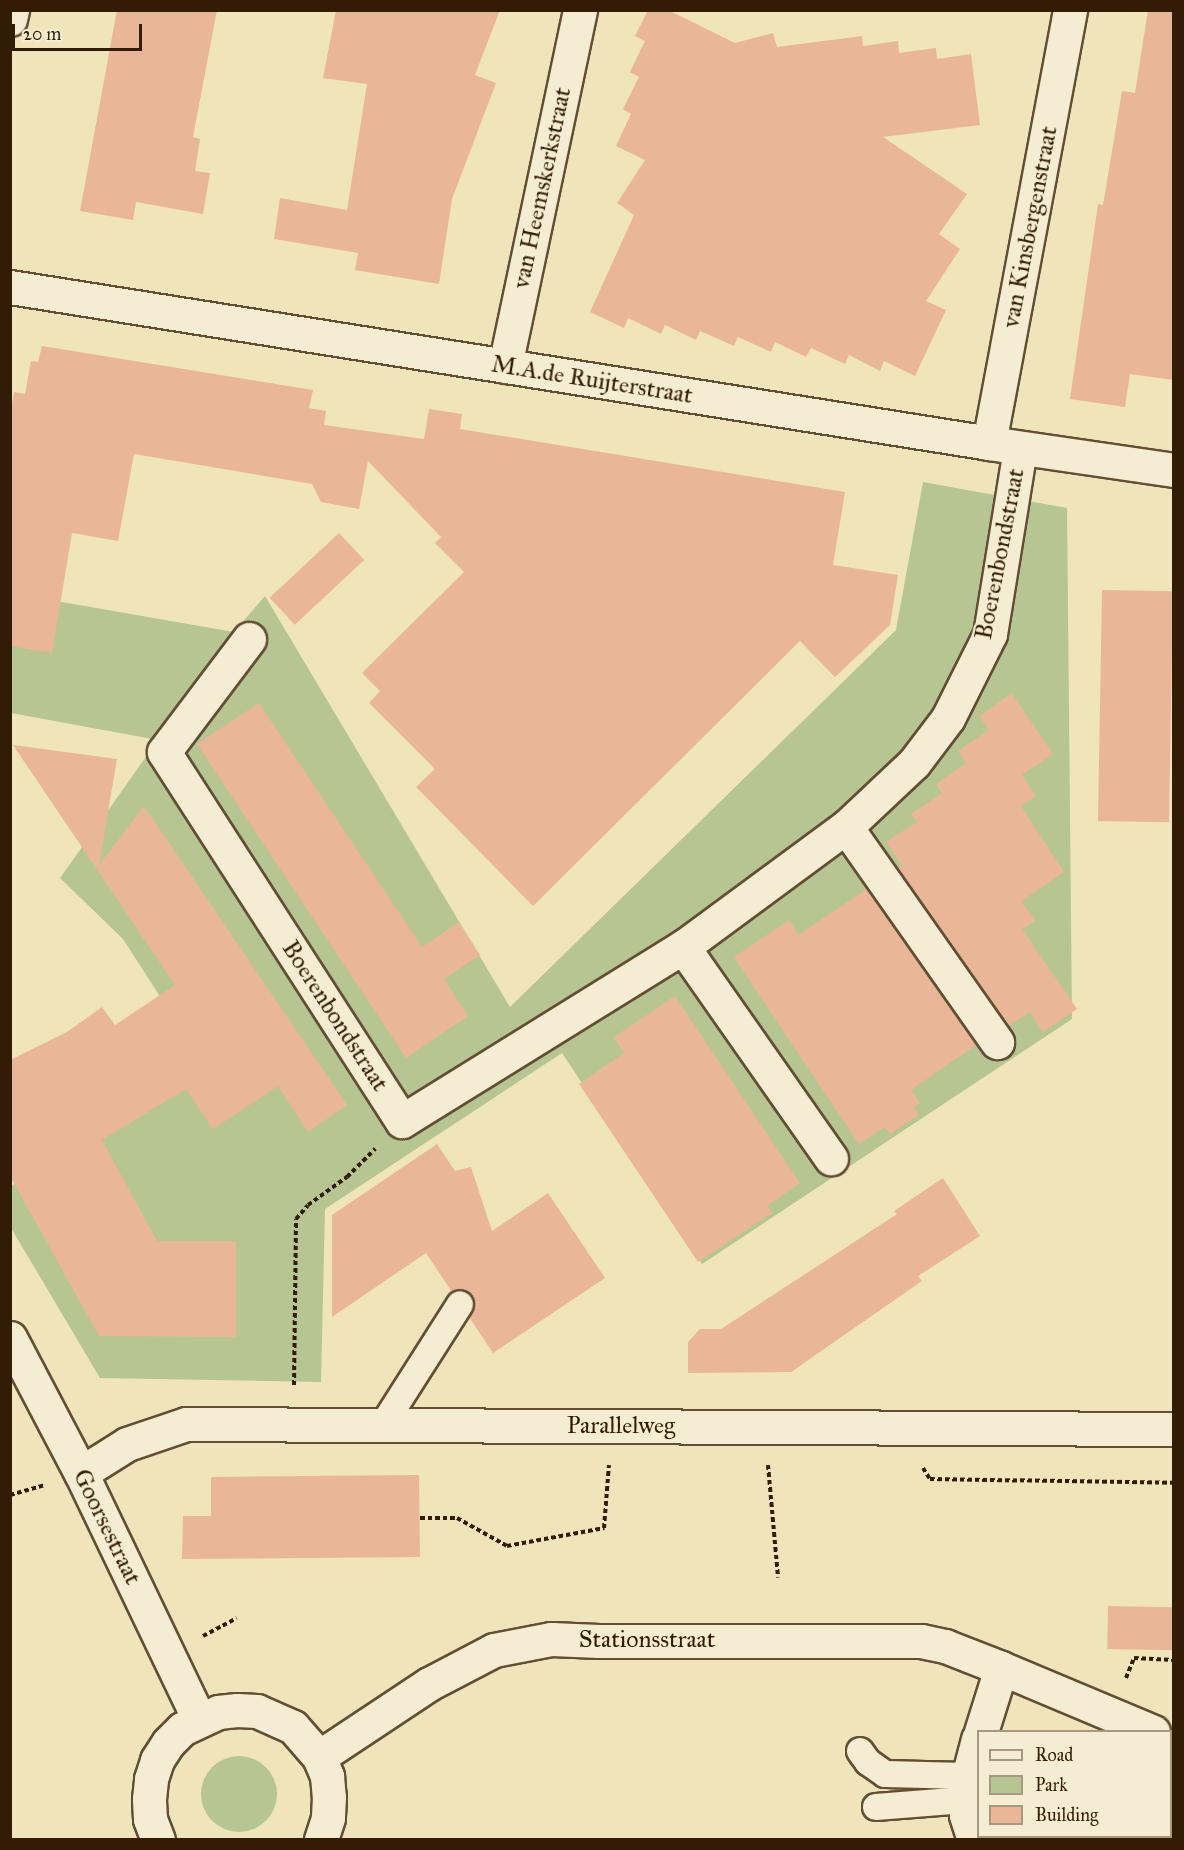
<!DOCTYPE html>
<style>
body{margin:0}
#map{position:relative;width:1184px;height:1850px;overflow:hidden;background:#f0e4bb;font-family:"IM FELL Great Primer",serif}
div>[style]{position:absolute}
.green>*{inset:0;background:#b6c592}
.round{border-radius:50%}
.building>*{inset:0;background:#e9b797;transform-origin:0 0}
.path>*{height:4px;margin-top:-2px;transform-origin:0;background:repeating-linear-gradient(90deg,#321c06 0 4.5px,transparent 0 7.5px)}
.roads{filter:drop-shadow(2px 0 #624e33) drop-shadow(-2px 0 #624e33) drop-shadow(0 2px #624e33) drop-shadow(0 -2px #624e33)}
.lane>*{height:26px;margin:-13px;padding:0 13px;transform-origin:13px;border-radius:13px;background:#f5edd3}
.street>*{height:33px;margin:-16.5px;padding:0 16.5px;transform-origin:16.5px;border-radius:16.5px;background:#f5edd3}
.secondary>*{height:33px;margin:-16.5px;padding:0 16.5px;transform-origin:16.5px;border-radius:16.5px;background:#f5edd3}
span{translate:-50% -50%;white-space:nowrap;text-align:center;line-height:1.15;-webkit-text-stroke:4.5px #f5edd3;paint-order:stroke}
.street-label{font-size:24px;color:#321c06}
.frame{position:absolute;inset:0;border:12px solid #321c06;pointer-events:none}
.legend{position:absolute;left:977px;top:1730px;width:195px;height:108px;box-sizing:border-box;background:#f5edd3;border:2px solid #a79981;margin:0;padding:8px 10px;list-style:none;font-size:18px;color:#321c06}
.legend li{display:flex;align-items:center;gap:12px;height:30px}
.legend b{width:30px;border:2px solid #a79981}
.scale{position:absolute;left:12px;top:24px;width:130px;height:27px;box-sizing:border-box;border:3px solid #321c06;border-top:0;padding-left:8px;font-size:18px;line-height:21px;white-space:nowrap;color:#321c06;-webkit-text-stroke:4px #f5edd3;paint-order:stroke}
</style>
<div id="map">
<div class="green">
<i style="clip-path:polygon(923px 482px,1067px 508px,1072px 1019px,702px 1264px,562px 1053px,325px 1209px,321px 1382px,100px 1378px,11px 1228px,11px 1186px,201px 1060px,123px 939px,60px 878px,158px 740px,11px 713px,10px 593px,234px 632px,265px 596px,510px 1007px,896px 630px)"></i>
<i class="round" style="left:201px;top:1756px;width:76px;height:76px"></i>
</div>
<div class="building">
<i style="clip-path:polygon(117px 10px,217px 10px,193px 137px,200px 139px,195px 171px,210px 173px,203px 214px,136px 202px,133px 220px,80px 211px)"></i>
<i style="clip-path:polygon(336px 10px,500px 10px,475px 75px,496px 83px,452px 199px,439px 284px,355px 270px,358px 253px,274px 239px,280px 198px,347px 210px,367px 84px,323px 78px)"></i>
<i style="clip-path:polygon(648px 10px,668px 10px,735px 43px,773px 33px,777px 47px,862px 36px,863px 46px,898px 41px,899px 53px,936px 48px,937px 59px,971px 54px,980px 125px,883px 137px,967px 194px,939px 234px,960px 249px,926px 301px,946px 310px,915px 376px,884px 361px,880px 371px,849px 355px,845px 364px,811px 348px,806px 357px,775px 342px,771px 352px,738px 337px,734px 346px,700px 331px,696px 340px,665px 325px,661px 334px,628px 318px,624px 328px,590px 312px,634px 215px,617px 203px,645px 160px,616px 146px,631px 114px,623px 109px,639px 77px,630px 72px,645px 41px,635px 36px)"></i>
<i style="clip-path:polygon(1148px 10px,1173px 10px,1173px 380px,1130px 374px,1125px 407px,1070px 399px,1098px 204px,1103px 205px,1122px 91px,1135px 93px)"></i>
<i style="clip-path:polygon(42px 346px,313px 390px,309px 408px,326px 411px,324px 425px,424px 439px,429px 409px,462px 414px,460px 429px,845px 492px,833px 565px,898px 575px,890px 625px,835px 677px,800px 641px,533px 906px,416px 787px,435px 769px,369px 703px,380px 691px,362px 673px,464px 572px,435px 543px,441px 537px,368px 461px,359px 509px,321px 502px,312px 484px,134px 454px,118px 541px,72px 533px,52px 653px,10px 646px,10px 416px,14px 392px,25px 394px,31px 361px,38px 362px)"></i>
<i style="left:339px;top:533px;width:37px;height:95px;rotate:47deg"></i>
<i style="left:1102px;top:590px;width:71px;height:231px;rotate:1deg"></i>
<i style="clip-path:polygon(1012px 693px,1053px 754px,1022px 775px,1036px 796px,1021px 806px,1064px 872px,1022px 901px,1035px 921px,1022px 929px,1077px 1009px,1043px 1032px,1030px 1012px,1008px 1026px,898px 868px,902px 866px,886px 842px,917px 822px,911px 814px,942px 793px,936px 784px,966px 763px,958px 751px,989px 730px,979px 716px)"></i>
<i style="clip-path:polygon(259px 703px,422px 947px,459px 922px,480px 955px,444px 979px,468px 1016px,406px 1058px,197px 744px)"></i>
<i style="clip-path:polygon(13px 745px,117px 759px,99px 865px,144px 806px,347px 1105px,308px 1132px,278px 1086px,213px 1129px,186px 1089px,102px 1140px,157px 1241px,236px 1241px,236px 1337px,99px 1336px,10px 1176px,10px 1060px,67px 1032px,102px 1007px,115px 1025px,175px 985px)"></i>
<i style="clip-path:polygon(867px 889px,976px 1045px,911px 1090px,920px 1103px,914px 1107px,919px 1115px,890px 1134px,885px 1127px,859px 1144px,734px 957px,789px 920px,798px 935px)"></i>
<i style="clip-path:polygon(675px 996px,800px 1183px,767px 1206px,772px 1213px,698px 1262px,579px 1084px,624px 1053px,614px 1037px)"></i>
<i style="clip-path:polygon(437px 1144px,455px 1171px,471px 1167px,492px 1231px,548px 1193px,605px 1278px,493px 1353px,469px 1317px,475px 1305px,473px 1297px,461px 1289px,452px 1292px,426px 1253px,332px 1317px,332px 1215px)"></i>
<i style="clip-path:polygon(943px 1178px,980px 1236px,918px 1276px,922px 1281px,791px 1372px,688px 1373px,688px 1342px,700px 1329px,721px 1329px,897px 1214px,894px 1211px)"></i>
<i style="clip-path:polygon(419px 1475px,420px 1557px,182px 1559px,183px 1516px,211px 1516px,211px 1477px)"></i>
<i style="left:1108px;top:1606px;width:65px;height:43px;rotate:1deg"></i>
</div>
<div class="path">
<i style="left:294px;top:1385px;width:166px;rotate:-89.3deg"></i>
<i style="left:296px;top:1219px;width:18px;rotate:-49deg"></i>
<i style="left:308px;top:1205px;width:48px;rotate:-35.7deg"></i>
<i style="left:347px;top:1177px;width:40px;rotate:-45deg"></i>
<i style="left:768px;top:1465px;width:113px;rotate:84.9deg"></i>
<i style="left:923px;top:1468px;width:13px;rotate:58deg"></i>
<i style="left:930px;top:1479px;width:244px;rotate:0.9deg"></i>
<i style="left:10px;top:1495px;width:35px;rotate:-16deg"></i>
<i style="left:420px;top:1518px;width:37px"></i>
<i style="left:457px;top:1518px;width:57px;rotate:29.2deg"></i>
<i style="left:507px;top:1546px;width:99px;rotate:-10.5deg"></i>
<i style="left:604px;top:1528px;width:63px;rotate:-85.5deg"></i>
<i style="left:203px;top:1636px;width:38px;rotate:-28deg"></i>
<i style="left:1126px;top:1678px;width:22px;rotate:-68deg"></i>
<i style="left:1134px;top:1658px;width:40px;rotate:2.9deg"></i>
<i style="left:1170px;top:1790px;width:4px"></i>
</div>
<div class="roads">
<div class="lane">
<i style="left:383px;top:1425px;width:143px;rotate:-57.5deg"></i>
<i style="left:860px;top:1751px;width:14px;rotate:54deg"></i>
<i style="left:868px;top:1762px;width:21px;rotate:35deg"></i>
<i style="left:885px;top:1774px;width:81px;rotate:1.4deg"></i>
<i style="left:876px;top:1807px;width:89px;rotate:-4.5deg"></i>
</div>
<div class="street">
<i style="left:10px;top:287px;width:991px;rotate:9.05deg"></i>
<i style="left:989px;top:443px;width:187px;rotate:8.3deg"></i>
<i style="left:505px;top:366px;width:364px;rotate:-78.1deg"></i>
<i style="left:989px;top:443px;width:441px;rotate:-79.4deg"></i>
<i style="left:249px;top:639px;width:141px;rotate:127deg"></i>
<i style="left:164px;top:752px;width:439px;rotate:57.2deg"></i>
<i style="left:402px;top:1121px;width:331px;rotate:-31.8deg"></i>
<i style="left:683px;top:947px;width:202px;rotate:-36.4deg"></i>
<i style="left:846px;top:827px;width:93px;rotate:-43.3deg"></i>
<i style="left:914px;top:763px;width:56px;rotate:-52.9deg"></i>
<i style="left:948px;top:718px;width:94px;rotate:-63.4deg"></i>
<i style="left:990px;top:634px;width:188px;rotate:-80.8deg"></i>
<i style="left:846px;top:827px;width:263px;rotate:54.9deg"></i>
<i style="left:683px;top:947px;width:258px;rotate:55deg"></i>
<i style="left:81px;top:1473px;width:54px;rotate:-32.2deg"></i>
<i style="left:127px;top:1444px;width:62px;rotate:-18.7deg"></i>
<i style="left:186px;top:1424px;width:988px;rotate:0.29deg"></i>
<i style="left:981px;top:1732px;width:67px;rotate:-72.6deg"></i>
<i style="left:974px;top:1840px;width:26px;rotate:-108deg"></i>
<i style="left:966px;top:1815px;width:26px;rotate:-92deg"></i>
<i style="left:965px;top:1789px;width:52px;rotate:-75.4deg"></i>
</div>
<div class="secondary">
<i style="left:10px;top:19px;width:9px;rotate:-77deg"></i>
<i style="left:10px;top:1338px;width:153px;rotate:62.3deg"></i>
<i style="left:81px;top:1473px;width:273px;rotate:64.4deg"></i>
<i style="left:319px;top:1757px;width:132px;rotate:-33.6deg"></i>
<i style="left:429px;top:1684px;width:73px;rotate:-27.6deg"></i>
<i style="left:494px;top:1650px;width:58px;rotate:-10.9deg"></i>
<i style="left:551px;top:1639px;width:48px;rotate:2.4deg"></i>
<i style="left:599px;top:1641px;width:322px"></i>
<i style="left:921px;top:1641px;width:25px;rotate:12deg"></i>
<i style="left:945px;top:1646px;width:60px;rotate:21.4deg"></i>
<i style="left:1001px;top:1668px;width:165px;rotate:22.8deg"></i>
<i style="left:158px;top:1840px;width:22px;rotate:-111deg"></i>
<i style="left:150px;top:1819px;width:20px;rotate:-93deg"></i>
<i style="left:149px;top:1799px;width:20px;rotate:-84deg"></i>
<i style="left:151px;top:1779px;width:20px;rotate:-72deg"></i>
<i style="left:157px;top:1760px;width:20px;rotate:-57deg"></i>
<i style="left:168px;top:1743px;width:20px;rotate:-45deg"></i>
<i style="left:182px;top:1729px;width:40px;rotate:-25deg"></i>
<i style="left:218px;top:1712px;width:19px;rotate:-6deg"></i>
<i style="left:237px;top:1710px;width:20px;rotate:3deg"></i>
<i style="left:257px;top:1711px;width:39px;rotate:24deg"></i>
<i style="left:293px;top:1727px;width:40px;rotate:49deg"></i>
<i style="left:319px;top:1757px;width:21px;rotate:67deg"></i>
<i style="left:327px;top:1776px;width:21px;rotate:85deg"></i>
<i style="left:329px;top:1797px;width:21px;rotate:93deg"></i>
<i style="left:328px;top:1818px;width:23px;rotate:108deg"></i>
</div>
</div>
<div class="street-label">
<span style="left:542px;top:188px;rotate:-78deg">van Heemskerkstraat</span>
<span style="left:1030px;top:227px;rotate:-79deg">van Kinsbergenstraat</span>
<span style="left:592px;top:380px;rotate:9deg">M.A.de Ruijterstraat</span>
<span style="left:1000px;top:554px;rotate:-79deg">Boerenbondstraat</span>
<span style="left:335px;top:1016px;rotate:57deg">Boerenbondstraat</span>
<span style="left:621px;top:1426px">Parallelweg</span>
<span style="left:107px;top:1527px;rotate:64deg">Goorsestraat</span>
<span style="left:647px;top:1640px">Stationsstraat</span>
</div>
<div class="frame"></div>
<ul class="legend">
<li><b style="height:8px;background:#f5edd3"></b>Road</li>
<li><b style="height:16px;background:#b6c592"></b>Park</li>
<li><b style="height:16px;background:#e9b797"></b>Building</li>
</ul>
<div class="scale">20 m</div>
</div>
